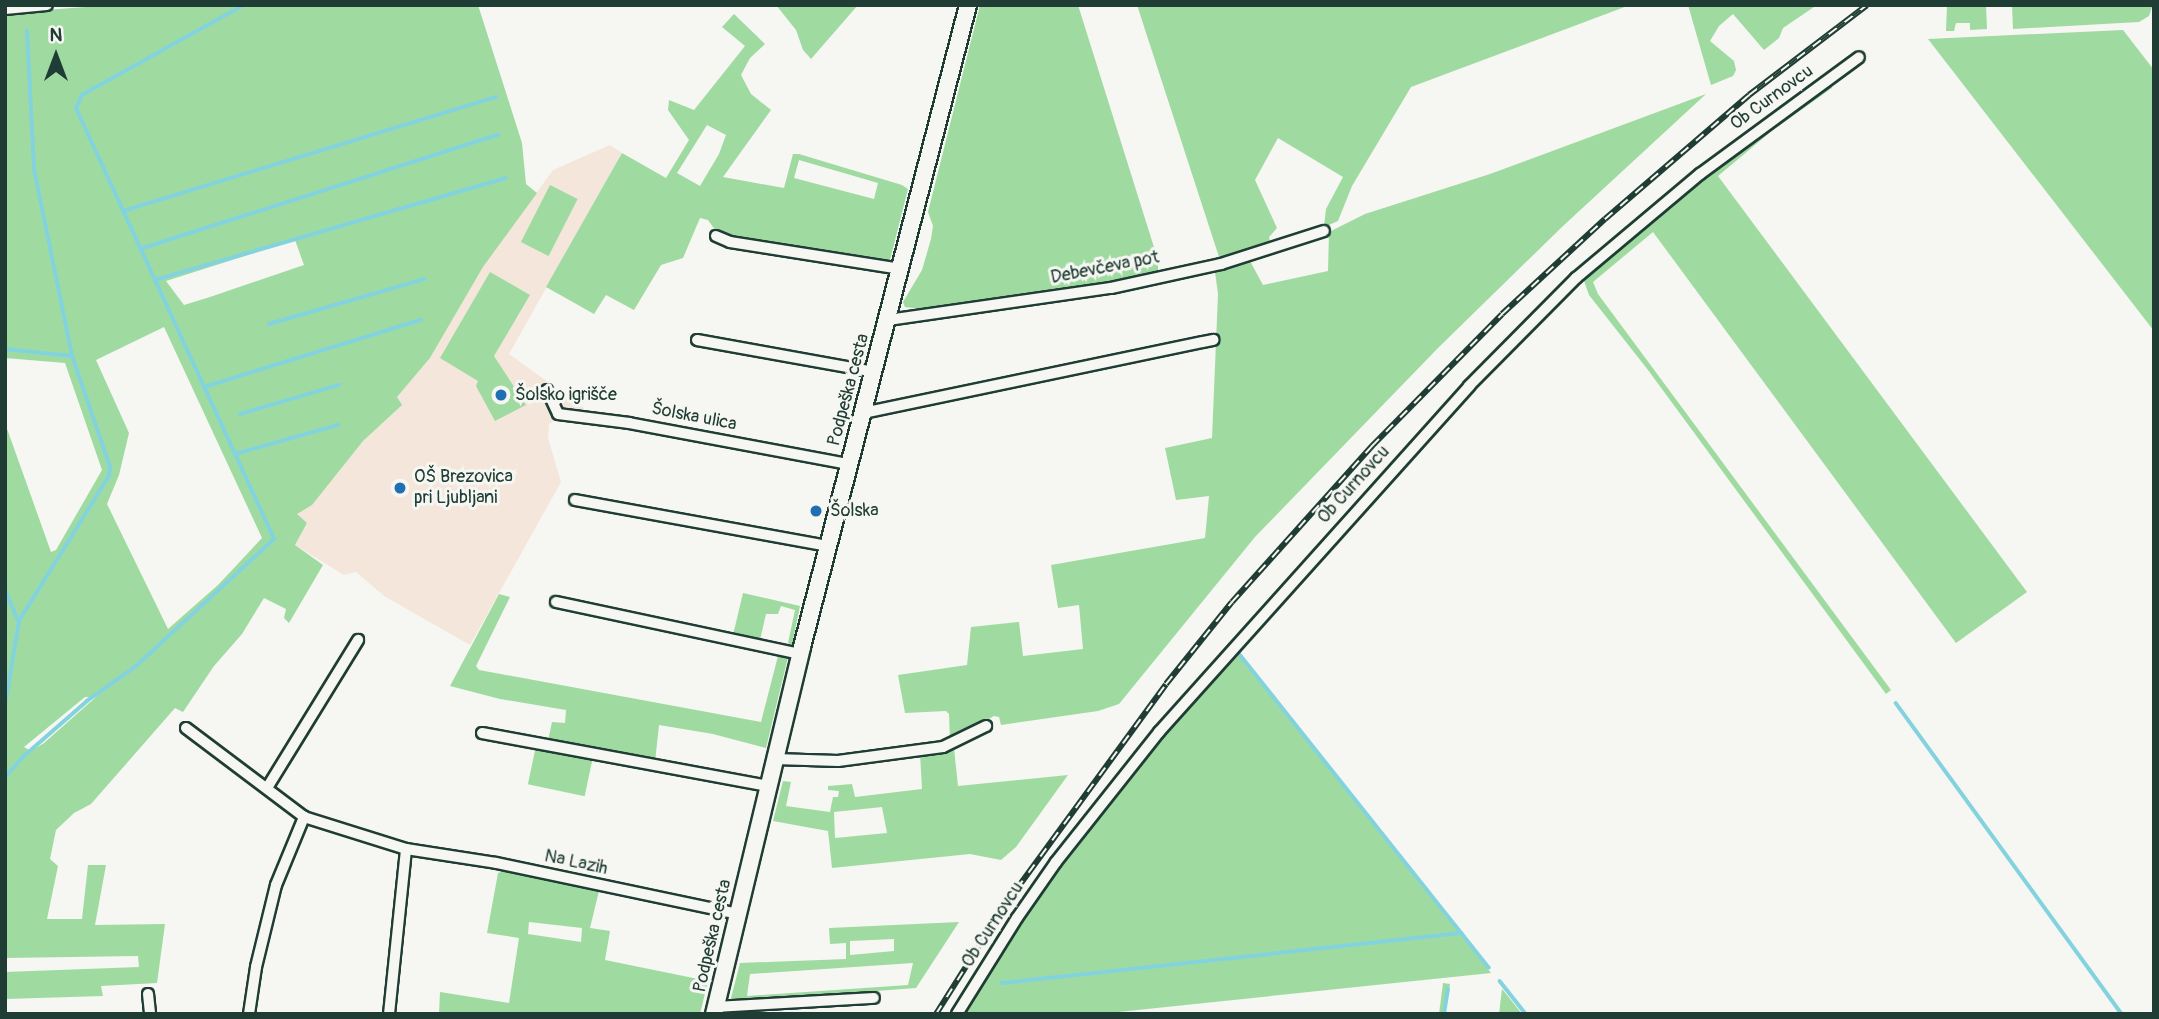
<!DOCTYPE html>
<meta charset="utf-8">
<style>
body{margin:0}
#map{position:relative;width:2159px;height:1019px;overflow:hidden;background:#f6f6f2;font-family:Pangolin,sans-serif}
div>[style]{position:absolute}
.built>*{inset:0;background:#f4e6da}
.green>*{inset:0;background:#9fdba1;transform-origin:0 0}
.stream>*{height:3.5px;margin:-1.75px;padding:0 1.75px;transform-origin:1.75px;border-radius:1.75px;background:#83d3de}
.roads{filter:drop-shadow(2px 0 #1f3d34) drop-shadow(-2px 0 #1f3d34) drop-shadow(0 2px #1f3d34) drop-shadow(0 -2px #1f3d34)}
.street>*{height:10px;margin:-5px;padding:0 5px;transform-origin:5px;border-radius:5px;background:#f6f6f2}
.secondary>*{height:16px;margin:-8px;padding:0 8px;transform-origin:8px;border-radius:8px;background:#f6f6f2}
.rail>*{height:6px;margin-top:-3px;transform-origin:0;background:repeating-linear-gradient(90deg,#f6f6f2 0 10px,#1f3d34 0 20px);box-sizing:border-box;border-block:2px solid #1f3d34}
.dots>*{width:19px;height:19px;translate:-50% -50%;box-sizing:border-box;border:4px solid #f6f6f2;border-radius:50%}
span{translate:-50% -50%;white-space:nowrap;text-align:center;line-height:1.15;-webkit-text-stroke:6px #f6f6f2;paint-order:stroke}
.street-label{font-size:18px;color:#1f3d34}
.poi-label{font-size:18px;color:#1f3d34}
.left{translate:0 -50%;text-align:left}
.frame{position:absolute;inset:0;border:7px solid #1f3d34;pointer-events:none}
.north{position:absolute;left:21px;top:21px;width:70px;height:70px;-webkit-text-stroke:5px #f6f6f2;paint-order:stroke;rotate:0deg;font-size:19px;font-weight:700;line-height:28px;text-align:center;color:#1f3d34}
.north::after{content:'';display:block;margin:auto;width:24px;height:32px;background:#1f3d34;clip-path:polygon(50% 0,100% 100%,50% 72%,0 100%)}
</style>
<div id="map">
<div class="built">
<i style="clip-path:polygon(610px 145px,622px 153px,509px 354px,584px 408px,582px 419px,556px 420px,549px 424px,548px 438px,561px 482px,470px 645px,384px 596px,356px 572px,344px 575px,295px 545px,307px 523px,296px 514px,363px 441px,401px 405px,397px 397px,430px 358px,483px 267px,553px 170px)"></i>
</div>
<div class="green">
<i style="clip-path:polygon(evenodd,112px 5px,478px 5px,522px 143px,526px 184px,537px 193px,483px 267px,430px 358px,397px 397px,402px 405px,363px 441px,312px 505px,297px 514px,307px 523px,295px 545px,323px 565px,289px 623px,284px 618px,286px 609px,264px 598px,242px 634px,214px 666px,183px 712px,175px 708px,91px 804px,74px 813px,56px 830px,50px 859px,58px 866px,47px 919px,82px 919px,88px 865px,106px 865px,95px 925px,165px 924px,157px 983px,101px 986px,103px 996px,5px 999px,5px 972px,139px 967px,138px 956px,5px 958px,5px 423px,51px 552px,56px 550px,102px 470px,65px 363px,5px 358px,5px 13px,112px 5px,295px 240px,304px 265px,210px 297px,184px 305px,166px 281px,295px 240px,112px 5px,164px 327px,262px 538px,218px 585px,168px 629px,107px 504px,119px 475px,129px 433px,96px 360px,164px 327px,112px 5px,85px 697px,96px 697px,44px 743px,31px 751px,24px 747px,85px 697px)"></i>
<i style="clip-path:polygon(776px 5px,858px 5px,811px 59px,803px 50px,796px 30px)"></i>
<i style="clip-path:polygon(980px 5px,1078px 5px,1158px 260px,1158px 273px,1111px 284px,957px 305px,922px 309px,905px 307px,903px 302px,922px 270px,931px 239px,933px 226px,928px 212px)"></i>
<i style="clip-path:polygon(1137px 5px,1630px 5px,1411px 87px,1352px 186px,1338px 221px,1324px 227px,1326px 209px,1343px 177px,1278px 138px,1255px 180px,1277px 228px,1269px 237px,1271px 247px,1220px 260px)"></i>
<i style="clip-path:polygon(1688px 5px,1817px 5px,1783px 28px,1779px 38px,1764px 50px,1733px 14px,1719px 26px,1710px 41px,1734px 61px,1736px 70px,1733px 76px,1711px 85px)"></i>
<i style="clip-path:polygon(1947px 5px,1986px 5px,1987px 29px,1970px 30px,1970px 23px,1956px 23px,1954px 31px,1946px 31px)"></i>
<i style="clip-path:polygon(2012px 5px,2152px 5px,2152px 7px,2149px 16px,2139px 22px,2013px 29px)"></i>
<i style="clip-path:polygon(evenodd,734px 14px,765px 44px,750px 58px,741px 75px,751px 94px,771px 110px,723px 177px,784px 188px,793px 154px,799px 154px,902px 185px,908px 189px,889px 264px,841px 258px,718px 234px,708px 220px,700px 218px,683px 258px,661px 265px,634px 310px,606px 295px,594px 314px,546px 287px,622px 153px,666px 178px,689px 140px,668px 110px,669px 100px,694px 110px,745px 46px,722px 27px,734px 14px,707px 125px,726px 135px,719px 154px,700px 186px,677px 173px,707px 125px,734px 14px,799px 160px,878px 183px,874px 199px,794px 178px,799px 160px)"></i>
<i style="clip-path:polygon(2123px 30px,2154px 70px,2154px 331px,1928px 39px)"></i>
<i style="clip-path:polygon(1833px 79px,1832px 88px,1773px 130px,1718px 176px,2027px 592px,1956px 643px,1653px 232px,1593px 282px,1598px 294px,1891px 690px,1886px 694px,1648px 370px,1589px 295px,1583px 278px,1707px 172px)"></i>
<i style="clip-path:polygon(1706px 94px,1563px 226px,1438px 348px,1255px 537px,1119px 704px,1098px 711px,1001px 725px,999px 717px,994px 716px,950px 741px,949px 714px,946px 711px,905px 713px,898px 675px,967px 665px,971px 627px,1019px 622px,1023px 656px,1083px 649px,1079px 605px,1058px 608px,1051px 565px,1205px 538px,1209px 496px,1176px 500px,1165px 448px,1212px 438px,1218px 294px,1215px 272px,1219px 269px,1250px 261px,1263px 285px,1328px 271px,1329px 232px,1365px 214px,1490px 174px)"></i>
<i style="left:550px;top:185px;width:31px;height:64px;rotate:27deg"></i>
<i style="clip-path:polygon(490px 272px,530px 295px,494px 356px,526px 405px,495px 421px,476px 386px,478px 381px,440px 358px)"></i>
<i style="clip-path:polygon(743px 593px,800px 606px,792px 645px,788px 643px,795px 610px,781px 606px,778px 614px,766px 614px,760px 640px,733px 635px)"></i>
<i style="clip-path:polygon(499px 594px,510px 597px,476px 666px,479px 670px,761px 722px,778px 656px,775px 652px,789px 653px,766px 748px,713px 734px,659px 725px,655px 762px,548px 741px,552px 722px,565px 723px,566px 710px,500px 699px,450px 686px)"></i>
<i style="clip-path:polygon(1234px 649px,1491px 973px,1099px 1014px,961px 1014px,1046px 883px)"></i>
<i style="left:536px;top:746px;width:58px;height:39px;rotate:12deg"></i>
<i style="clip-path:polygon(evenodd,954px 748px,958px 786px,1068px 775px,1016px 847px,1001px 860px,970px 854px,832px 868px,828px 831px,773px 821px,783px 781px,791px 782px,786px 806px,830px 812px,833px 797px,838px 797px,839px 791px,828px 790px,828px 786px,852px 784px,855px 797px,922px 789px,920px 753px,954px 748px,882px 807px,887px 833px,835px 838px,834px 812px,882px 807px)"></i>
<i style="clip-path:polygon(evenodd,503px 871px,599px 891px,590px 928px,610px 931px,605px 960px,708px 981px,700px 1014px,439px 1014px,440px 992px,509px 1003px,519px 938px,487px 933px,498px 873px,503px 871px,529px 922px,582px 928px,581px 942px,528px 934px,529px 922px)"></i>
<i style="clip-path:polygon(evenodd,959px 922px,916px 988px,730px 1002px,740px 963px,846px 959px,846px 943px,830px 944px,829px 928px,959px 922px,894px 939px,894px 951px,850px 955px,850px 941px,894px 939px,959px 922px,913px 963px,908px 985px,747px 996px,750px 974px,913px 963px)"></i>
<i style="clip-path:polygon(1443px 983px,1450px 984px,1445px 1014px,1439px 1014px)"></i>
<i style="clip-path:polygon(1502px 989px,1507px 995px,1522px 1014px,1499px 1014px)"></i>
</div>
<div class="stream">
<i style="left:123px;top:211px;width:390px;rotate:-17deg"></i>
<i style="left:140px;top:249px;width:376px;rotate:-17.7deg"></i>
<i style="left:155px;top:280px;width:365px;rotate:-16.2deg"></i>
<i style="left:269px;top:324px;width:162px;rotate:-16.1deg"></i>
<i style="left:5px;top:349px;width:67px;rotate:6deg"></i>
<i style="left:204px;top:387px;width:227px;rotate:-17.2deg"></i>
<i style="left:240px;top:414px;width:103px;rotate:-16.3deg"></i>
<i style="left:235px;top:454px;width:107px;rotate:-15.7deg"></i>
<i style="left:5px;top:589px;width:33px;rotate:67deg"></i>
<i style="left:1238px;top:652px;width:403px;rotate:51.5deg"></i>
<i style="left:1896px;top:703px;width:384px;rotate:54deg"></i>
<i style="left:5px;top:705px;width:85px;rotate:-80.5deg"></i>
<i style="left:19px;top:621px;width:171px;rotate:-58.2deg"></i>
<i style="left:109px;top:476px;width:9px;rotate:-84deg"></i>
<i style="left:110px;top:467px;width:117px;rotate:-108.9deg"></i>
<i style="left:72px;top:356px;width:191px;rotate:-101.5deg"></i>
<i style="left:34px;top:169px;width:138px;rotate:-92.9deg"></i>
<i style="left:5px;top:777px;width:28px;rotate:-48deg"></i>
<i style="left:24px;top:756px;width:84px;rotate:-41.1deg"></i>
<i style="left:87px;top:701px;width:60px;rotate:-35.5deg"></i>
<i style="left:136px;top:666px;width:188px;rotate:-42.6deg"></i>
<i style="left:274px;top:539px;width:473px;rotate:-114.7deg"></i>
<i style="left:76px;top:109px;width:15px;rotate:-67deg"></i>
<i style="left:82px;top:95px;width:185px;rotate:-29.1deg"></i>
<i style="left:1500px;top:981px;width:42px;rotate:51.8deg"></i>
<i style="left:1002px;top:983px;width:462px;rotate:-6.2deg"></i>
<i style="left:1444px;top:1014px;width:25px;rotate:-81deg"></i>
</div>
<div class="roads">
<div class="street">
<i style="left:5px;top:9px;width:42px;rotate:-5.4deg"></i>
<i style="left:716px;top:236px;width:15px;rotate:23deg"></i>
<i style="left:730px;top:242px;width:173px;rotate:9deg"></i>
<i style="left:888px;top:320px;width:225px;rotate:-8.2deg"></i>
<i style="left:1111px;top:288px;width:113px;rotate:-12.3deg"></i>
<i style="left:1221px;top:264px;width:108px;rotate:-17.8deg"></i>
<i style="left:697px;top:340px;width:180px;rotate:10.2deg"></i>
<i style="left:547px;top:390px;width:26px;rotate:65deg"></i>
<i style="left:558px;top:414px;width:72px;rotate:7.2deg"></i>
<i style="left:629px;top:423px;width:224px;rotate:10.6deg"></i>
<i style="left:863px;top:413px;width:358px;rotate:-11.8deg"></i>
<i style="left:575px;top:500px;width:257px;rotate:10.3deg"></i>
<i style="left:556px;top:602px;width:250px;rotate:12deg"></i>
<i style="left:186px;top:728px;width:148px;rotate:37deg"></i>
<i style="left:482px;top:733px;width:291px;rotate:10.5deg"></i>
<i style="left:775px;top:759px;width:63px;rotate:1.8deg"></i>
<i style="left:838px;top:761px;width:106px;rotate:-7.6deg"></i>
<i style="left:943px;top:747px;width:48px;rotate:-26deg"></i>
<i style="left:267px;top:788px;width:174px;rotate:-58.4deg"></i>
<i style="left:148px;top:994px;width:20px;rotate:84deg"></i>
<i style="left:716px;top:1007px;width:158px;rotate:-3.3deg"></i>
<i style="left:249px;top:1014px;width:48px;rotate:-81.5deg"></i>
<i style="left:256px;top:967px;width:84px;rotate:-76.3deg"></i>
<i style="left:276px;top:885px;width:74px;rotate:-67.6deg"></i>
<i style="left:304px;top:817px;width:107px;rotate:17.4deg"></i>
<i style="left:406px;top:849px;width:91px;rotate:8.8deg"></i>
<i style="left:496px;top:863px;width:247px;rotate:11.9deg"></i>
<i style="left:389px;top:1014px;width:166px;rotate:-84.1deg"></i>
<i style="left:957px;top:1014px;width:113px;rotate:-58deg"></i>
<i style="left:1017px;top:918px;width:68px;rotate:-55.1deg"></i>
<i style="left:1056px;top:862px;width:166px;rotate:-51.6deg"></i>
<i style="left:1159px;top:732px;width:465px;rotate:-48.1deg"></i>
<i style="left:1469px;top:386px;width:152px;rotate:-45.3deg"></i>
<i style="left:1576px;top:278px;width:162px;rotate:-40deg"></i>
<i style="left:1700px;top:174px;width:197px;rotate:-36.3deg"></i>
</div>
<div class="secondary">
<i style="left:714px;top:1014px;width:377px;rotate:-76.5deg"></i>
<i style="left:802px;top:647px;width:663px;rotate:-75.5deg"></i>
</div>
</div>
<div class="rail">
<i style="left:936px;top:1014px;width:129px;rotate:-57.7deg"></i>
<i style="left:1005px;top:905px;width:273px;rotate:-53.9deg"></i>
<i style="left:1166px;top:684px;width:105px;rotate:-51.2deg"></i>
<i style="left:1232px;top:602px;width:210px;rotate:-48.1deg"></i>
<i style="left:1372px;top:446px;width:185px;rotate:-45.4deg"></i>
<i style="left:1502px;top:314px;width:140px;rotate:-42.7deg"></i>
<i style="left:1605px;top:219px;width:190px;rotate:-40.7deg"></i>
<i style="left:1749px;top:95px;width:148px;rotate:-37.3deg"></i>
</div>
<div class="dots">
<i style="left:501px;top:395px;background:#1f6fb2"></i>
<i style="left:400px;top:488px;background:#1f6fb2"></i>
<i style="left:816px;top:511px;background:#1f6fb2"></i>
</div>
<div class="street-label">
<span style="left:1772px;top:98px;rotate:-36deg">Ob Curnovcu</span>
<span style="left:1105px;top:268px;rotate:-11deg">Debevčeva pot</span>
<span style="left:849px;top:390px;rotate:-75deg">Podpeška cesta</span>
<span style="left:694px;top:417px;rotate:11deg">Šolska ulica</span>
<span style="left:1354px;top:485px;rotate:-48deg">Ob Curnovcu</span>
<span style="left:576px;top:863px;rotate:12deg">Na Lazih</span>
<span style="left:993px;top:925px;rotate:-57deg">Ob Curnovcu</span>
<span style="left:713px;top:936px;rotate:-77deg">Podpeška cesta</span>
</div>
<div class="poi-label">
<span class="left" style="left:515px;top:395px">Šolsko igrišče</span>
<span class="left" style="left:414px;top:488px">OŠ Brezovica<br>pri Ljubljani</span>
<span class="left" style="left:830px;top:511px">Šolska</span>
</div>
<div class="frame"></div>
<div class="north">N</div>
</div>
